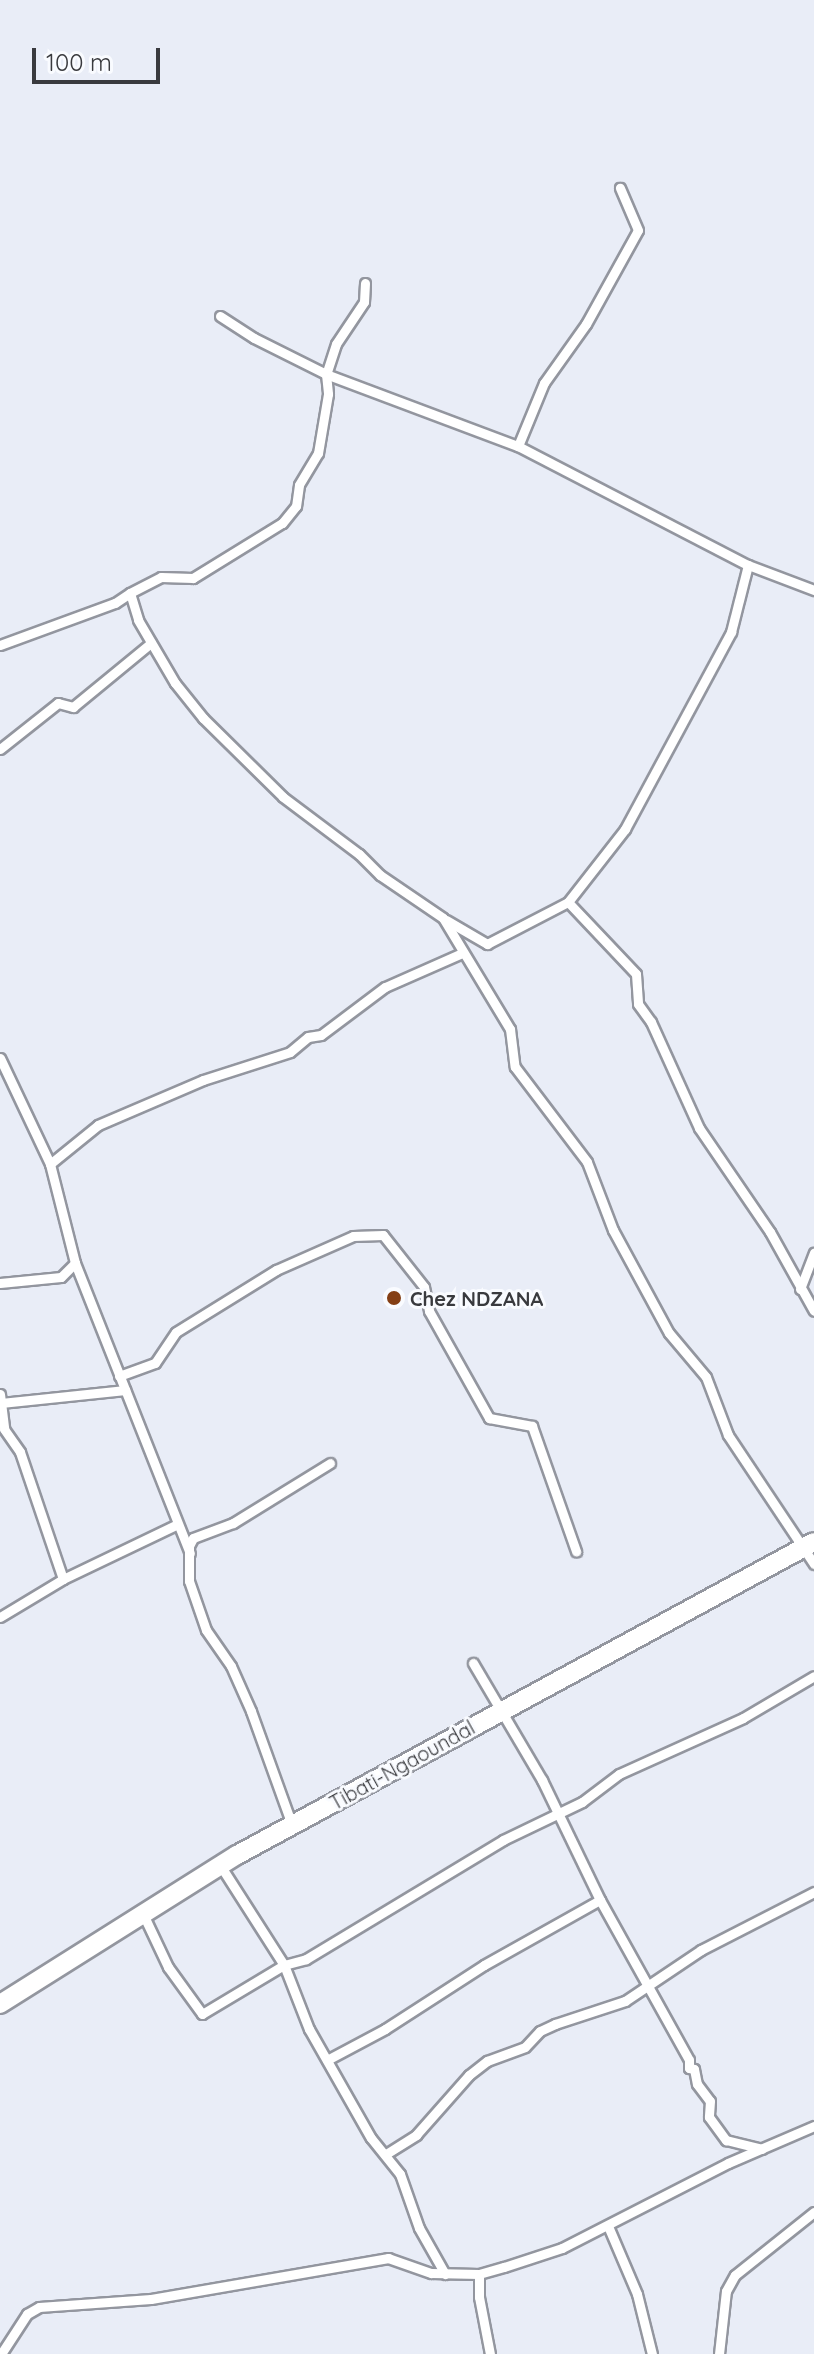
<!DOCTYPE html>
<style>
body{margin:0}
#map{position:relative;width:814px;height:2354px;overflow:hidden;background:#e9edf7;font-family:Quicksand,sans-serif}
div>[style]{position:absolute}
.roads{filter:drop-shadow(2px 0 #93969f) drop-shadow(-2px 0 #93969f) drop-shadow(0 2px #93969f) drop-shadow(0 -2px #93969f)}
.street>*{height:9px;margin:-4.5px;padding:0 4.5px;transform-origin:4.5px;border-radius:4.5px;background:#fff}
.highway>*{height:18px;margin:-9px;padding:0 9px;transform-origin:9px;border-radius:9px;background:#fff}
.dots>*{width:22px;height:22px;translate:-50% -50%;box-sizing:border-box;border:4px solid #f9fbff;border-radius:50%}
span{translate:-50% -50%;white-space:nowrap;text-align:center;line-height:1.15;-webkit-text-stroke:6px #f9fbff;paint-order:stroke}
.poi-label{font-size:20px;color:#393a3e;font-weight:700}
.left{translate:0 -50%;text-align:left}
.street-label{font-size:20px;color:#393a3e}
.scale{position:absolute;left:32px;top:48px;width:128px;height:36px;box-sizing:border-box;border:4px solid #393a3e;border-top:0;padding-left:10px;font-size:24px;line-height:28px;white-space:nowrap;color:#393a3e;-webkit-text-stroke:6px #f9fbff;paint-order:stroke}
</style>
<div id="map">
<div class="roads">
<div class="street">
<i style="left:365px;top:283px;width:19px;rotate:93deg"></i>
<i style="left:364px;top:302px;width:50px;rotate:123.7deg"></i>
<i style="left:336px;top:344px;width:32px;rotate:108deg"></i>
<i style="left:326px;top:374px;width:20px;rotate:84deg"></i>
<i style="left:328px;top:394px;width:60px;rotate:99.6deg"></i>
<i style="left:318px;top:453px;width:37px;rotate:121deg"></i>
<i style="left:299px;top:485px;width:21px;rotate:98deg"></i>
<i style="left:296px;top:506px;width:22px;rotate:129deg"></i>
<i style="left:282px;top:523px;width:105px;rotate:148.3deg"></i>
<i style="left:193px;top:578px;width:32px;rotate:-178deg"></i>
<i style="left:161px;top:577px;width:35px;rotate:153deg"></i>
<i style="left:130px;top:593px;width:28px;rotate:73deg"></i>
<i style="left:138px;top:620px;width:73px;rotate:59.6deg"></i>
<i style="left:175px;top:683px;width:45px;rotate:51.3deg"></i>
<i style="left:203px;top:718px;width:112px;rotate:44.6deg"></i>
<i style="left:283px;top:797px;width:95px;rotate:36.9deg"></i>
<i style="left:359px;top:854px;width:30px;rotate:45deg"></i>
<i style="left:380px;top:875px;width:76px;rotate:34.3deg"></i>
<i style="left:443px;top:918px;width:130px;rotate:58.9deg"></i>
<i style="left:510px;top:1029px;width:38px;rotate:83deg"></i>
<i style="left:515px;top:1067px;width:119px;rotate:52.8deg"></i>
<i style="left:587px;top:1162px;width:73px;rotate:69.1deg"></i>
<i style="left:613px;top:1230px;width:117px;rotate:61.5deg"></i>
<i style="left:669px;top:1333px;width:57px;rotate:49.9deg"></i>
<i style="left:706px;top:1377px;width:62px;rotate:69.2deg"></i>
<i style="left:728px;top:1435px;width:155px;rotate:56.3deg"></i>
<i style="left:220px;top:316px;width:40px;rotate:32.9deg"></i>
<i style="left:254px;top:338px;width:80px;rotate:26.6deg"></i>
<i style="left:326px;top:374px;width:205px;rotate:20.6deg"></i>
<i style="left:518px;top:446px;width:259px;rotate:27.4deg"></i>
<i style="left:748px;top:565px;width:71px;rotate:20.7deg"></i>
<i style="left:518px;top:446px;width:68px;rotate:-67.6deg"></i>
<i style="left:544px;top:383px;width:72px;rotate:-54.6deg"></i>
<i style="left:586px;top:324px;width:107px;rotate:-61deg"></i>
<i style="left:638px;top:230px;width:46px;rotate:-113.2deg"></i>
<i style="left:0;top:645px;width:122px;rotate:-20.1deg"></i>
<i style="left:115px;top:603px;width:18px;rotate:-34deg"></i>
<i style="left:0;top:749px;width:74px;rotate:-38.4deg"></i>
<i style="left:58px;top:703px;width:16px;rotate:15deg"></i>
<i style="left:73px;top:707px;width:101px;rotate:-39.4deg"></i>
<i style="left:568px;top:902px;width:99px;rotate:46.6deg"></i>
<i style="left:636px;top:974px;width:30px;rotate:86deg"></i>
<i style="left:638px;top:1004px;width:22px;rotate:54deg"></i>
<i style="left:651px;top:1022px;width:116px;rotate:65.6deg"></i>
<i style="left:699px;top:1128px;width:126px;rotate:55.7deg"></i>
<i style="left:770px;top:1232px;width:90px;rotate:60.9deg"></i>
<i style="left:446px;top:920px;width:48px;rotate:30.3deg"></i>
<i style="left:487px;top:944px;width:91px;rotate:-27.4deg"></i>
<i style="left:568px;top:902px;width:93px;rotate:-52deg"></i>
<i style="left:625px;top:829px;width:224px;rotate:-61.7deg"></i>
<i style="left:731px;top:632px;width:69px;rotate:-75.8deg"></i>
<i style="left:0;top:1058px;width:117px;rotate:64.7deg"></i>
<i style="left:50px;top:1164px;width:102px;rotate:75.8deg"></i>
<i style="left:75px;top:1263px;width:312px;rotate:68.4deg"></i>
<i style="left:50px;top:1164px;width:62px;rotate:-39.1deg"></i>
<i style="left:98px;top:1125px;width:114px;rotate:-23.2deg"></i>
<i style="left:203px;top:1080px;width:91px;rotate:-17.8deg"></i>
<i style="left:290px;top:1052px;width:23px;rotate:-40deg"></i>
<i style="left:308px;top:1037px;width:13px;rotate:-9deg"></i>
<i style="left:321px;top:1035px;width:80px;rotate:-36.9deg"></i>
<i style="left:385px;top:987px;width:84px;rotate:-23.8deg"></i>
<i style="left:0;top:1283px;width:61px;rotate:-5.6deg"></i>
<i style="left:61px;top:1277px;width:20px;rotate:-45deg"></i>
<i style="left:800px;top:1289px;width:39px;rotate:-69deg"></i>
<i style="left:119px;top:1376px;width:38px;rotate:-20deg"></i>
<i style="left:155px;top:1363px;width:37px;rotate:-56deg"></i>
<i style="left:176px;top:1332px;width:118px;rotate:-31.8deg"></i>
<i style="left:276px;top:1270px;width:84px;rotate:-23.8deg"></i>
<i style="left:353px;top:1236px;width:30px;rotate:-2deg"></i>
<i style="left:383px;top:1235px;width:66px;rotate:51.7deg"></i>
<i style="left:424px;top:1287px;width:25px;rotate:78deg"></i>
<i style="left:429px;top:1311px;width:123px;rotate:60.7deg"></i>
<i style="left:489px;top:1418px;width:44px;rotate:10.5deg"></i>
<i style="left:532px;top:1426px;width:133px;rotate:70.6deg"></i>
<i style="left:0;top:1394px;width:35px;rotate:83deg"></i>
<i style="left:4px;top:1429px;width:28px;rotate:55deg"></i>
<i style="left:20px;top:1452px;width:134px;rotate:71.3deg"></i>
<i style="left:1px;top:1403px;width:125px;rotate:-6deg"></i>
<i style="left:0;top:1617px;width:74px;rotate:-31.1deg"></i>
<i style="left:63px;top:1579px;width:127px;rotate:-25.6deg"></i>
<i style="left:473px;top:1663px;width:136px;rotate:59.5deg"></i>
<i style="left:542px;top:1780px;width:133px;rotate:64.2deg"></i>
<i style="left:600px;top:1900px;width:183px;rotate:60.9deg"></i>
<i style="left:689px;top:2060px;width:8px;rotate:90deg"></i>
<i style="left:689px;top:2068px;width:5px;rotate:11deg"></i>
<i style="left:694px;top:2069px;width:15px;rotate:79deg"></i>
<i style="left:697px;top:2084px;width:21px;rotate:53deg"></i>
<i style="left:710px;top:2101px;width:16px;rotate:94deg"></i>
<i style="left:709px;top:2117px;width:29px;rotate:54deg"></i>
<i style="left:726px;top:2140px;width:37px;rotate:14deg"></i>
<i style="left:292px;top:1825px;width:121px;rotate:-109.8deg"></i>
<i style="left:251px;top:1711px;width:49px;rotate:-114deg"></i>
<i style="left:231px;top:1666px;width:44px;rotate:-124.8deg"></i>
<i style="left:206px;top:1630px;width:52px;rotate:-109.1deg"></i>
<i style="left:189px;top:1581px;width:35px;rotate:-90deg"></i>
<i style="left:189px;top:1546px;width:9px;rotate:-63deg"></i>
<i style="left:193px;top:1538px;width:43px;rotate:-20.6deg"></i>
<i style="left:233px;top:1523px;width:114px;rotate:-31.7deg"></i>
<i style="left:220px;top:1865px;width:119px;rotate:57.4deg"></i>
<i style="left:284px;top:1965px;width:23px;rotate:-15deg"></i>
<i style="left:306px;top:1959px;width:230px;rotate:-31.1deg"></i>
<i style="left:503px;top:1840px;width:88px;rotate:-25.7deg"></i>
<i style="left:582px;top:1802px;width:46px;rotate:-37.1deg"></i>
<i style="left:619px;top:1774px;width:136px;rotate:-24.3deg"></i>
<i style="left:743px;top:1718px;width:82px;rotate:-30.6deg"></i>
<i style="left:143px;top:1914px;width:59px;rotate:64.7deg"></i>
<i style="left:168px;top:1967px;width:58px;rotate:54.1deg"></i>
<i style="left:202px;top:2014px;width:96px;rotate:-30.9deg"></i>
<i style="left:284px;top:1965px;width:69px;rotate:68.7deg"></i>
<i style="left:309px;top:2029px;width:125px;rotate:60.4deg"></i>
<i style="left:371px;top:2138px;width:46px;rotate:51.1deg"></i>
<i style="left:400px;top:2174px;width:57px;rotate:70.6deg"></i>
<i style="left:419px;top:2228px;width:53px;rotate:60.5deg"></i>
<i style="left:327px;top:2060px;width:66px;rotate:-28.1deg"></i>
<i style="left:385px;top:2029px;width:118px;rotate:-32.9deg"></i>
<i style="left:484px;top:1965px;width:133px;rotate:-29.3deg"></i>
<i style="left:386px;top:2154px;width:36px;rotate:-32deg"></i>
<i style="left:416px;top:2135px;width:80px;rotate:-48.5deg"></i>
<i style="left:469px;top:2075px;width:23px;rotate:-38deg"></i>
<i style="left:487px;top:2061px;width:40px;rotate:-20.2deg"></i>
<i style="left:525px;top:2047px;width:22px;rotate:-47deg"></i>
<i style="left:540px;top:2031px;width:17px;rotate:-25deg"></i>
<i style="left:555px;top:2024px;width:74px;rotate:-18.2deg"></i>
<i style="left:625px;top:2001px;width:92px;rotate:-33.9deg"></i>
<i style="left:701px;top:1950px;width:127px;rotate:-27.2deg"></i>
<i style="left:608px;top:2226px;width:74px;rotate:66.9deg"></i>
<i style="left:637px;top:2294px;width:62px;rotate:76deg"></i>
<i style="left:479px;top:2274px;width:23px;rotate:90deg"></i>
<i style="left:479px;top:2297px;width:58px;rotate:79.1deg"></i>
<i style="left:1px;top:2354px;width:48px;rotate:-57deg"></i>
<i style="left:27px;top:2314px;width:14px;rotate:-30deg"></i>
<i style="left:39px;top:2307px;width:112px;rotate:-4.1deg"></i>
<i style="left:151px;top:2299px;width:241px;rotate:-9.8deg"></i>
<i style="left:388px;top:2258px;width:46px;rotate:19.2deg"></i>
<i style="left:431px;top:2273px;width:48px;rotate:1.2deg"></i>
<i style="left:479px;top:2274px;width:26px;rotate:-16deg"></i>
<i style="left:504px;top:2267px;width:61px;rotate:-18.1deg"></i>
<i style="left:562px;top:2248px;width:186px;rotate:-27.1deg"></i>
<i style="left:728px;top:2163px;width:94px;rotate:-23.3deg"></i>
<i style="left:719px;top:2354px;width:63px;rotate:-83.7deg"></i>
<i style="left:726px;top:2291px;width:18px;rotate:-61deg"></i>
<i style="left:735px;top:2275px;width:101px;rotate:-38.6deg"></i>
</div>
<div class="highway">
<i style="left:0;top:2004px;width:280px;rotate:-32.2deg"></i>
<i style="left:237px;top:1855px;width:656px;rotate:-28.48deg"></i>
</div>
</div>
<div class="dots">
<i style="left:394px;top:1298px;background:#843f15"></i>
</div>
<div class="poi-label">
<span class="left" style="left:410px;top:1298px">Chez NDZANA</span>
</div>
<div class="street-label">
<span style="left:402px;top:1765px;rotate:-29deg">Tibati-Ngaoundal</span>
</div>
<div class="scale">100 m</div>
</div>
